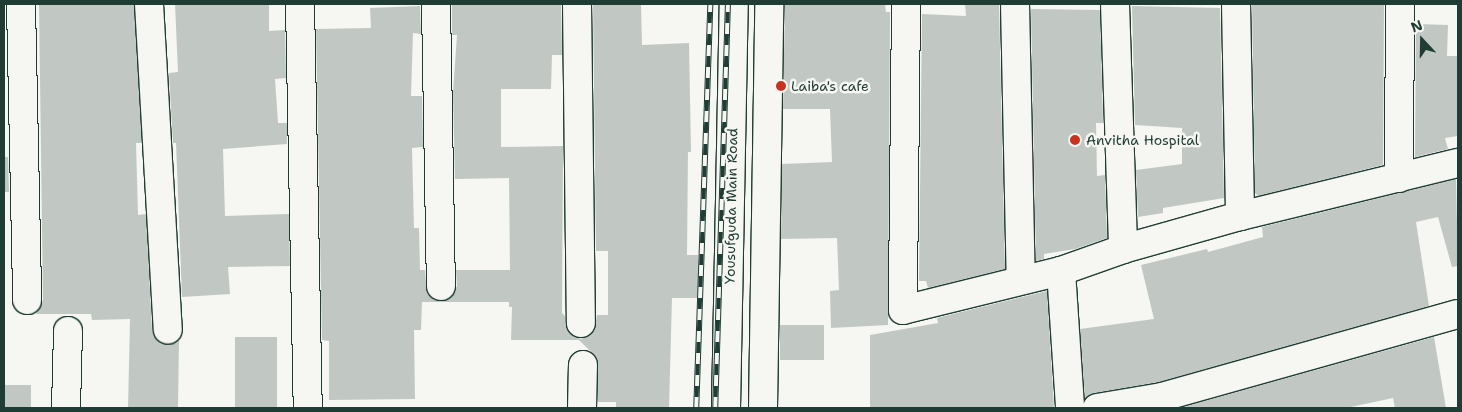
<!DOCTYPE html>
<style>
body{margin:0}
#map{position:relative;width:1462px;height:412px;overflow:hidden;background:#f6f6f2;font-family:"Shantell Sans",sans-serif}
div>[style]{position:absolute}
.building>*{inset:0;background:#c1c8c3;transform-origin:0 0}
.roads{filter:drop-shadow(1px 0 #1f3d34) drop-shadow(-1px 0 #1f3d34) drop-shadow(0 1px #1f3d34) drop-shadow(0 -1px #1f3d34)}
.street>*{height:28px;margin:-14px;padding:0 14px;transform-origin:14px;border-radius:14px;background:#f6f6f2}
.secondary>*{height:28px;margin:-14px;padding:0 14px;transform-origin:14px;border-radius:14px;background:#f6f6f2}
.rail>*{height:5.5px;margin-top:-2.75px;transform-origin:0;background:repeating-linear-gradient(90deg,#f6f6f2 0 11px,#1f3d34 0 22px);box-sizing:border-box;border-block:1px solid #1f3d34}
.dots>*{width:14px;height:14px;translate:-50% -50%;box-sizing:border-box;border:2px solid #f6f6f2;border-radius:50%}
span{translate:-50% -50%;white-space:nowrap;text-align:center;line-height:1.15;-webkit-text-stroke:5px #f6f6f2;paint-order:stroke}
.poi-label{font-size:14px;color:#1f3d34}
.left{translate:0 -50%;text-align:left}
.street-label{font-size:14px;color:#1f3d34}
.frame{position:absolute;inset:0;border:5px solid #1f3d34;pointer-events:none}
.north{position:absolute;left:1397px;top:15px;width:50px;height:50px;-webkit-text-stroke:4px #f6f6f2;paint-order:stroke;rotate:339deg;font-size:14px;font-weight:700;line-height:20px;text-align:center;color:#1f3d34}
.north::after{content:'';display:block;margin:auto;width:18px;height:22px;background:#1f3d34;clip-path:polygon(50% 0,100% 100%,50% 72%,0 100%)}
</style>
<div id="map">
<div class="building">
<i style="clip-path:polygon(39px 4px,134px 4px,142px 143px,136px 143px,138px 215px,146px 214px,152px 330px,161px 343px,169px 345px,179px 340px,178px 408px,128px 408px,130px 319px,92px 320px,91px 314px,36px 314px,43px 300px)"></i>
<i style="clip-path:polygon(175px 4px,269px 4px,269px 31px,285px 30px,286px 78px,275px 79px,278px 123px,287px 123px,287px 144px,223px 149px,225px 216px,289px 214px,290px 266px,228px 267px,230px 294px,182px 297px,176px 143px,173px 143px,169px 73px,178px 72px)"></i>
<i style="clip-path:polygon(452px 4px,561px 4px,562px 55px,552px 55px,551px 89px,501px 89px,501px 147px,563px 146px,562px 313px,565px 316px,568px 331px,581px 339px,594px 331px,597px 315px,608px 315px,608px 251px,596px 251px,593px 4px,641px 4px,642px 45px,689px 43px,691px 152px,688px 152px,687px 255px,698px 255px,698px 298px,672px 298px,669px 408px,616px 408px,616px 402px,598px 402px,596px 357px,579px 340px,511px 340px,512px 307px,509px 307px,509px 302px,422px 302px,421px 330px,414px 330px,415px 399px,329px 400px,329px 341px,322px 340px,316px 29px,371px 28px,370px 8px,420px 6px,421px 34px,413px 33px,411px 96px,422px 96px,423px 147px,412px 148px,414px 228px,419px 228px,420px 270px,425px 270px,427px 294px,434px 300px,449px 299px,457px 286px,456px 270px,510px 270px,509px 178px,455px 179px,453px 93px,457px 35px,452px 35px)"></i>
<i style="clip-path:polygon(785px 4px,885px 4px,886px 12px,890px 12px,888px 325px,831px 328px,830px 291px,839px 290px,837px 238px,781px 239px,782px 164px,832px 162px,830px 109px,783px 109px)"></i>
<i style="clip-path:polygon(965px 4px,999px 4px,1005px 269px,928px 288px,926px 281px,919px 281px,922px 14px,966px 16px)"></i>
<i style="clip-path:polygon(1252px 4px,1384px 4px,1383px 165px,1258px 196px,1255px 193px)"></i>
<i style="clip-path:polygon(1132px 6px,1220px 8px,1224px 198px,1163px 208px,1163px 213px,1138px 217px,1136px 170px,1182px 164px,1182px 128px,1135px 125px)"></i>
<i style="clip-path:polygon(1031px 9px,1100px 10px,1103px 123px,1096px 123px,1097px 176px,1105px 175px,1107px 238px,1075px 249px,1044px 254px,1044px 259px,1036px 261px)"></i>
<i style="clip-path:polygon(1416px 24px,1448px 25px,1447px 56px,1458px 56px,1458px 136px,1445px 138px,1448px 149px,1415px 157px)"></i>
<i style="clip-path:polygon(4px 157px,8px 157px,9px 192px,4px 192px)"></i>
<i style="clip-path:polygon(1456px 179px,1458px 266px,1452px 267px,1438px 217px,1416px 222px,1429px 306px,1159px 382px,1094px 393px,1085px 399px,1080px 329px,1154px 319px,1141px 265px,1207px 249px,1208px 252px,1263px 237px,1262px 227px)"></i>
<i style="clip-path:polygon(1047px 291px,1054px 408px,870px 408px,870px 335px,938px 323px,937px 318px)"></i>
<i style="left:780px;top:325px;width:44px;height:35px"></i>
<i style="left:277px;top:337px;width:71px;height:42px;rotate:90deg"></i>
<i style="clip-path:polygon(1434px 337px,1446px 408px,1395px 408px,1393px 398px,1346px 408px,1180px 408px)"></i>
<i style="left:4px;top:385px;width:27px;height:23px"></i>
</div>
<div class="roads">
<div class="street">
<i style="left:21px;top:4px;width:296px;rotate:88.8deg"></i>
<i style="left:149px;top:4px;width:326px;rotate:86.7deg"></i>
<i style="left:300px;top:4px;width:404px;rotate:88.9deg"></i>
<i style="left:436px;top:4px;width:282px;rotate:89deg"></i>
<i style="left:577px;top:4px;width:319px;rotate:89.3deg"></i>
<i style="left:906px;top:4px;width:306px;rotate:90.6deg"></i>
<i style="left:903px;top:310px;width:163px;rotate:-13.9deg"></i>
<i style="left:1061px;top:271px;width:66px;rotate:-19.5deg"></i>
<i style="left:1123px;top:249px;width:122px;rotate:-15.8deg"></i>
<i style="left:1240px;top:216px;width:224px;rotate:-13.7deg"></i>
<i style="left:1015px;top:4px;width:276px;rotate:88.8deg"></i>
<i style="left:1115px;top:4px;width:245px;rotate:88.1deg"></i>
<i style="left:1236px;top:4px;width:212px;rotate:88.9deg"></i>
<i style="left:1399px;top:178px;width:174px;rotate:-89.7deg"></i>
<i style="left:1061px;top:271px;width:137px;rotate:86.2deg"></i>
<i style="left:66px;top:408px;width:77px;rotate:-88.5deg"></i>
<i style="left:582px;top:408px;width:43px;rotate:-88.7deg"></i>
<i style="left:1097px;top:408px;width:66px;rotate:-9.6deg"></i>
<i style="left:1162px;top:397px;width:307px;rotate:-15.7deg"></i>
</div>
<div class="secondary">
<i style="left:726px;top:408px;width:404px;rotate:-88.9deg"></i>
<i style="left:763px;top:408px;width:404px;rotate:-89.1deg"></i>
</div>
</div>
<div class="rail">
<i style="left:696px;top:408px;width:404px;rotate:-88deg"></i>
<i style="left:715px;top:408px;width:404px;rotate:-88.2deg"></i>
</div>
<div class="dots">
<i style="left:781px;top:86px;background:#c8321e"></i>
<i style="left:1075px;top:140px;background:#c8321e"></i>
</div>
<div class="poi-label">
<span class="left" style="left:791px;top:86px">Laiba's cafe</span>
<span class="left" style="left:1086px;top:140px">Anvitha Hospital</span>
</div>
<div class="street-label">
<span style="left:731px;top:206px;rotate:-89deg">Yousufguda Main Road</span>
</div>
<div class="frame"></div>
<div class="north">N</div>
</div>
